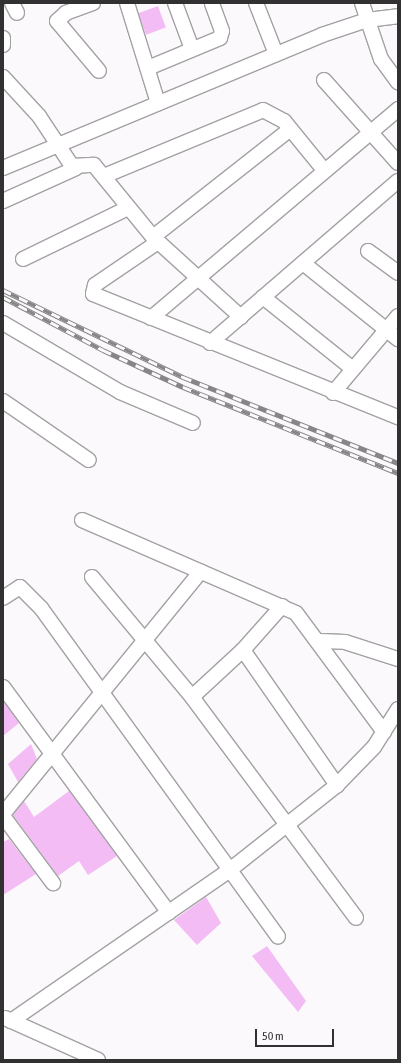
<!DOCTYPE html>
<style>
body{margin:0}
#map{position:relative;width:401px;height:1063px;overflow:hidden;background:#fbf9fb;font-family:"Asap Condensed",sans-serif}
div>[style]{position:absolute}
.building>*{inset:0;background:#f4bcf5;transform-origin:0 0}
.roads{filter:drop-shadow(1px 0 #a4a1a4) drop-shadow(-1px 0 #a4a1a4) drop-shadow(0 1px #a4a1a4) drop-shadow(0 -1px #a4a1a4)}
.minor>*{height:14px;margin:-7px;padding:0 7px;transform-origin:7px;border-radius:7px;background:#fff}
.rail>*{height:4.5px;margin-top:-2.25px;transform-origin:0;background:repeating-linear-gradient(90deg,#fbf9fb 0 9px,#878687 0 18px);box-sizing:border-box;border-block:1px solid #878687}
span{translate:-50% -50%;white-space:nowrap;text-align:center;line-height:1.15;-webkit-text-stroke:3px #fbf9fb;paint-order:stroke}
.frame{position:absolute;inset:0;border:4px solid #323132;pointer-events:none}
.scale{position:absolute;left:255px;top:1029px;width:79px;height:18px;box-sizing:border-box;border:2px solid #323132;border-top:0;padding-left:5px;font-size:12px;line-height:14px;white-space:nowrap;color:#323132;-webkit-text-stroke:3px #fbf9fb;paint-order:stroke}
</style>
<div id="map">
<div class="building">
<i style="left:158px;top:6px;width:23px;height:21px;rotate:70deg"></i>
<i style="clip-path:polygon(3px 701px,19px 723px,3px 736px)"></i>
<i style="clip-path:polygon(31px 744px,37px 759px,18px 782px,8px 764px)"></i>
<i style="clip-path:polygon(69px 791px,117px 856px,88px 875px,79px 861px,58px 876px,13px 815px,24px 801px,34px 817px)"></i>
<i style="clip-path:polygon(9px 839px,36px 874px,3px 895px,3px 842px)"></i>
<i style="clip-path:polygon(206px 897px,221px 923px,197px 945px,174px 920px)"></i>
<i style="clip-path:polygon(267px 946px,306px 1001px,298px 1012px,252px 956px)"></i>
</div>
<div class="roads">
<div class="minor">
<i style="left:12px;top:3px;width:11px;rotate:63deg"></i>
<i style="left:93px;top:3px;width:29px;rotate:160deg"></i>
<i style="left:66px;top:13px;width:12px;rotate:138deg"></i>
<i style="left:57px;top:21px;width:65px;rotate:50deg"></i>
<i style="left:127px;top:3px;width:105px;rotate:72.8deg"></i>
<i style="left:175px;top:3px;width:49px;rotate:69.7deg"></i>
<i style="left:256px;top:3px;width:55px;rotate:68.6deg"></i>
<i style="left:362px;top:3px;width:59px;rotate:71.3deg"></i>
<i style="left:381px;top:59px;width:29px;rotate:54deg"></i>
<i style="left:3px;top:38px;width:7px;rotate:90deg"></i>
<i style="left:148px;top:68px;width:78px;rotate:-22.6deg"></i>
<i style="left:220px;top:38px;width:7px;rotate:-74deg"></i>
<i style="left:222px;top:31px;width:30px;rotate:-110deg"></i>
<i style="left:3px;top:77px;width:53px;rotate:47.3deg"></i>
<i style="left:39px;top:116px;width:60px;rotate:56.6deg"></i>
<i style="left:72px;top:166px;width:22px;rotate:-3deg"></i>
<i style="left:94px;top:165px;width:93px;rotate:50.7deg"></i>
<i style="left:153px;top:237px;width:119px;rotate:42.3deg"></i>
<i style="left:324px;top:80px;width:111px;rotate:48.3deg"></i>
<i style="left:3px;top:168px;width:346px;rotate:-22.6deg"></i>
<i style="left:322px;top:35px;width:47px;rotate:-18.4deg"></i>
<i style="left:367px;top:20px;width:31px;rotate:-7deg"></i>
<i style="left:104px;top:176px;width:172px;rotate:-22.5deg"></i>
<i style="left:263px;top:110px;width:24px;rotate:28deg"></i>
<i style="left:284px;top:121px;width:63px;rotate:50.8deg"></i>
<i style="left:3px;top:201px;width:80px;rotate:-24.3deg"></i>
<i style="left:153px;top:237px;width:174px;rotate:-38.2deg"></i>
<i style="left:158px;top:242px;width:76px;rotate:145.7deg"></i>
<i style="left:95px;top:285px;width:9px;rotate:103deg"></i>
<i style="left:93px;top:294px;width:329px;rotate:22deg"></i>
<i style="left:368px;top:251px;width:37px;rotate:36deg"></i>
<i style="left:23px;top:259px;width:117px;rotate:-25.9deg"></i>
<i style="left:303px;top:263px;width:122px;rotate:38.7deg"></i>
<i style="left:263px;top:297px;width:115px;rotate:38.7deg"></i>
<i style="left:151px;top:318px;width:324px;rotate:-40.2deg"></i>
<i style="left:3px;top:323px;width:136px;rotate:30.5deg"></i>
<i style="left:120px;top:392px;width:79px;rotate:23deg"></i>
<i style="left:210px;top:343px;width:248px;rotate:-40.8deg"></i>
<i style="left:333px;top:393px;width:101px;rotate:-49.8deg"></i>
<i style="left:3px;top:401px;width:104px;rotate:34.5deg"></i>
<i style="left:82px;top:520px;width:233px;rotate:23.5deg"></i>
<i style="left:296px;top:613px;width:148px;rotate:53.5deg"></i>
<i style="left:92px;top:577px;width:156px;rotate:50.2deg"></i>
<i style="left:192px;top:697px;width:275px;rotate:53.4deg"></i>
<i style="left:3px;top:598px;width:20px;rotate:-33deg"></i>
<i style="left:20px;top:587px;width:30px;rotate:45deg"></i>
<i style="left:41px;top:608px;width:405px;rotate:54.2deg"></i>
<i style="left:320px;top:641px;width:25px;rotate:2deg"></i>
<i style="left:345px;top:642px;width:56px;rotate:17.8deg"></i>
<i style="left:243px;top:650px;width:165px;rotate:55.2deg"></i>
<i style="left:3px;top:687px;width:280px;rotate:53.7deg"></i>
<i style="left:192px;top:697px;width:69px;rotate:-42.7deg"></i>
<i style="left:243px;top:650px;width:59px;rotate:-48.4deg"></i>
<i style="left:3px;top:814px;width:313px;rotate:-50.8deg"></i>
<i style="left:3px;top:816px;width:84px;rotate:53.3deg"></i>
<i style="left:5px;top:1018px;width:102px;rotate:24.3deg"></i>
<i style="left:11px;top:1021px;width:267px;rotate:-34.6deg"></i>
<i style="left:231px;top:869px;width:135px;rotate:-38.4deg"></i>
<i style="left:337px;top:785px;width:53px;rotate:-45.8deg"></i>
<i style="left:374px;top:747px;width:45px;rotate:-57.7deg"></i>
</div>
</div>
<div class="rail">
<i style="left:3px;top:290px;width:200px;rotate:25.8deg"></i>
<i style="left:183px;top:377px;width:232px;rotate:21.8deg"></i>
<i style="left:3px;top:297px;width:113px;rotate:27.9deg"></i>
<i style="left:103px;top:350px;width:88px;rotate:24.8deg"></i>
<i style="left:183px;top:387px;width:232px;rotate:21.8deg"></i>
</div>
<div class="frame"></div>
<div class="scale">50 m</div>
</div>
